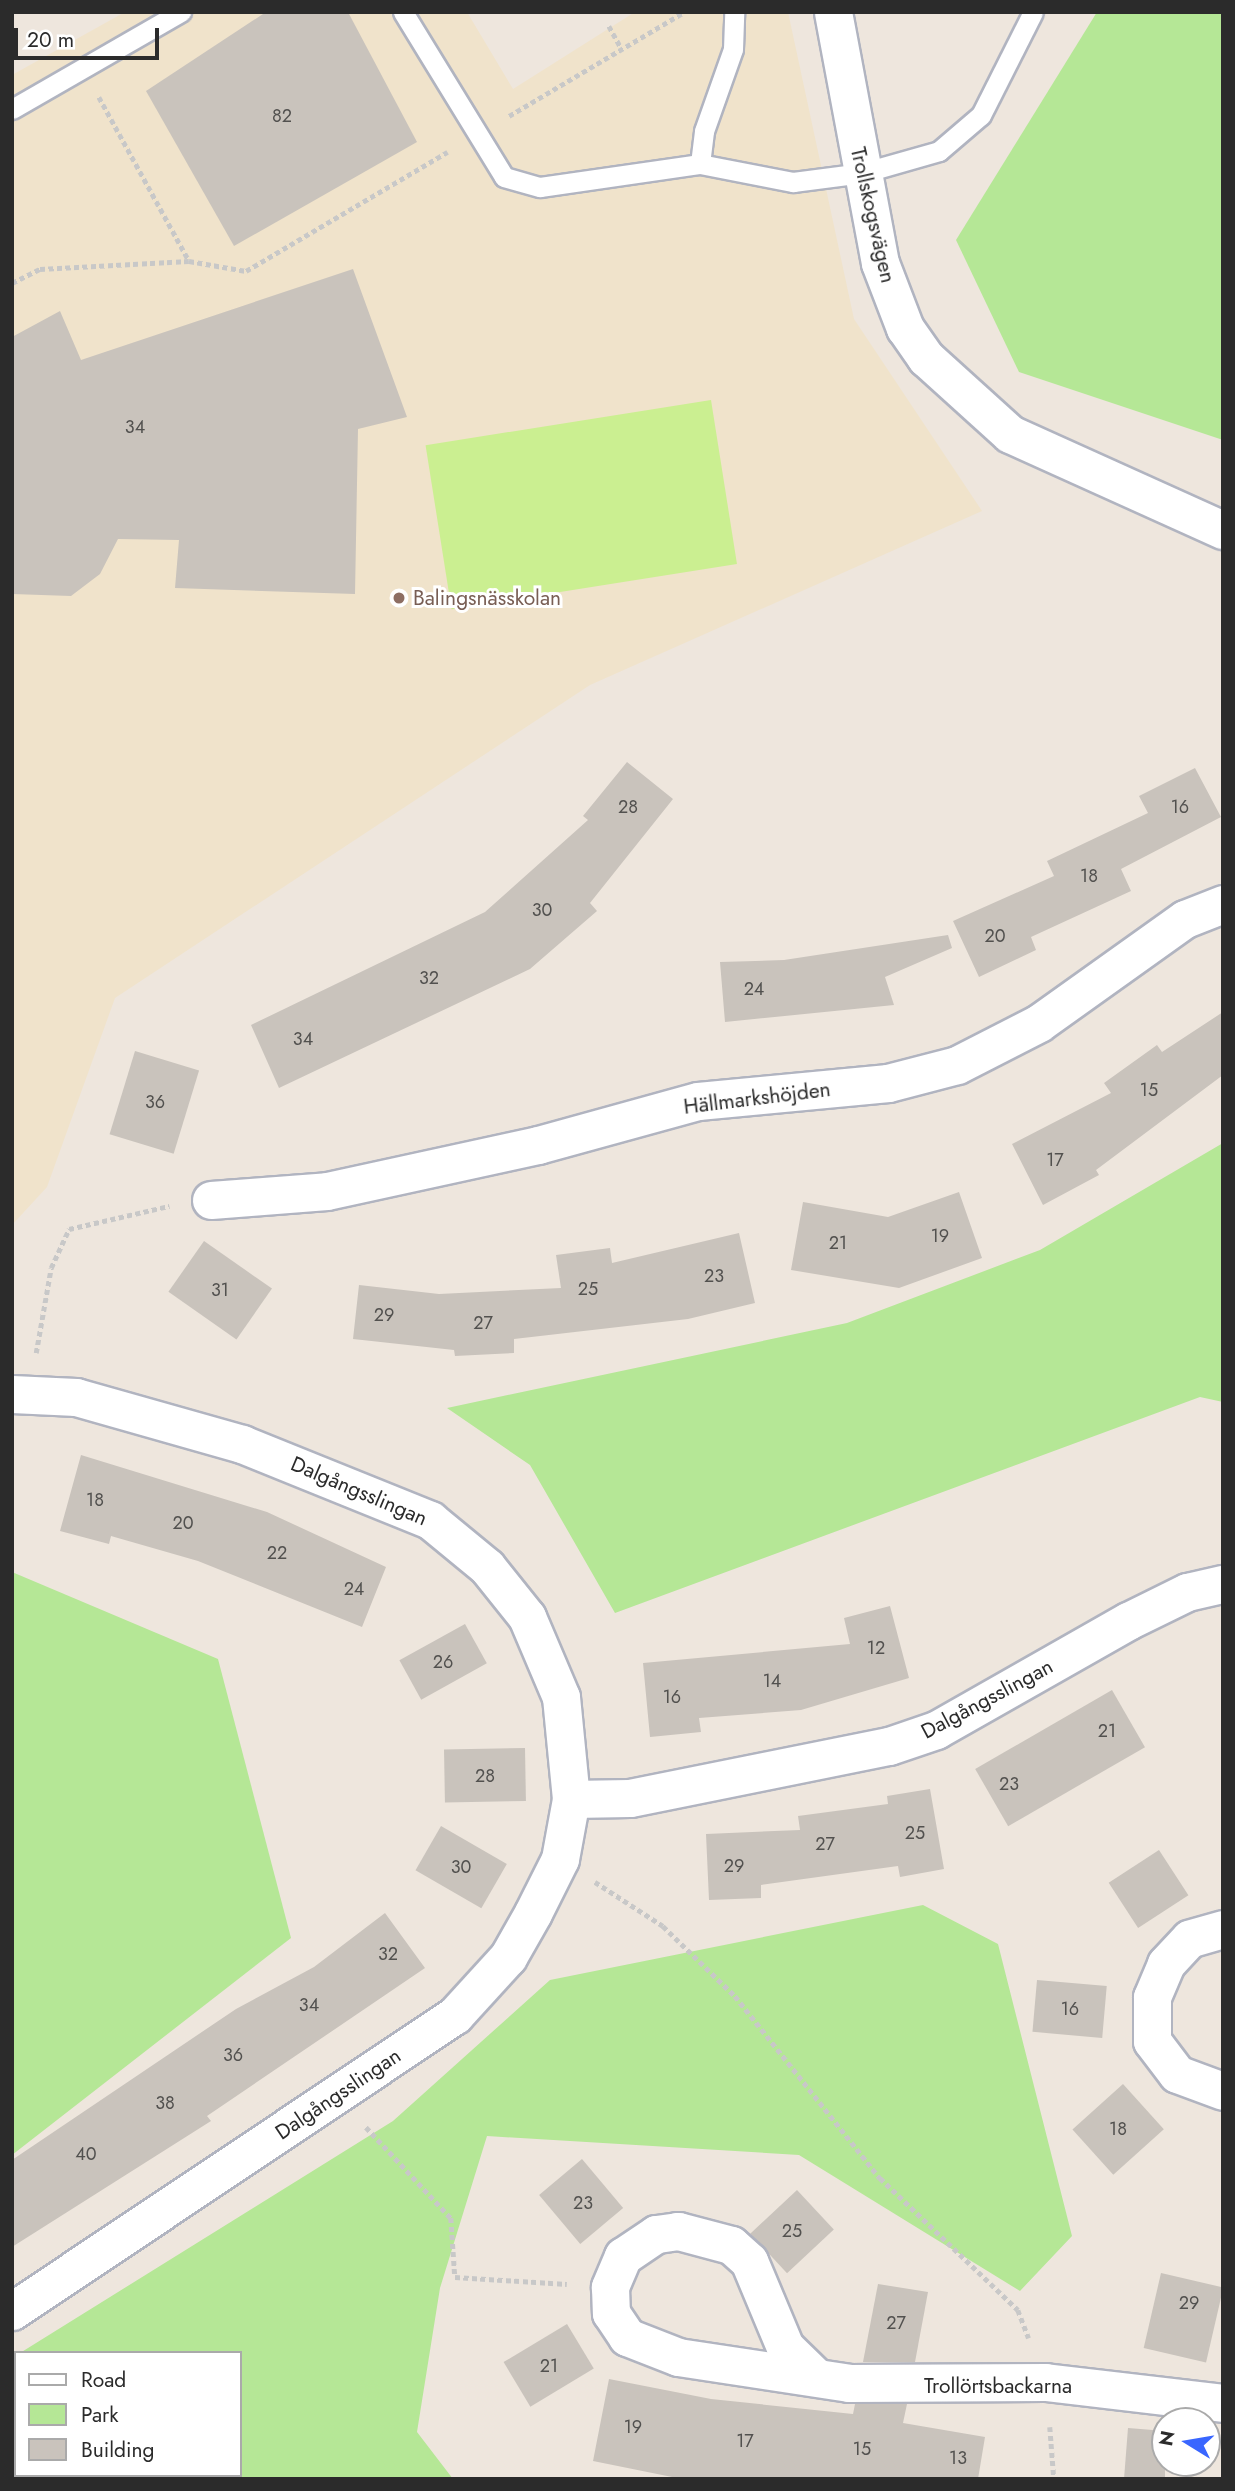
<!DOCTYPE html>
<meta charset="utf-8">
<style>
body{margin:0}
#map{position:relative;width:1235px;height:2491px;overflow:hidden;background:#eee6dd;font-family:Jost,sans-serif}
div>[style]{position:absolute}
.education>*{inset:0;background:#f0e3cb}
.green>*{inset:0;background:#b5e796}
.pitch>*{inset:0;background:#cbef91;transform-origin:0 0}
.building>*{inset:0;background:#c9c3bc;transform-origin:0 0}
.path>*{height:4.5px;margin-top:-2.25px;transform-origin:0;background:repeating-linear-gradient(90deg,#c8c8c8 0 5px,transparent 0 8.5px)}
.roads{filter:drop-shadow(2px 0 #b1b4c0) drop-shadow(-2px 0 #b1b4c0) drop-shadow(0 2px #b1b4c0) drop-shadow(0 -2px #b1b4c0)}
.lane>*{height:19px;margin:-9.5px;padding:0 9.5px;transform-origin:9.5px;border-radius:9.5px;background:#fff}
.street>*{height:37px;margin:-18.5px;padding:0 18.5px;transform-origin:18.5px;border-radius:18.5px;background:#fff}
.dots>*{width:19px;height:19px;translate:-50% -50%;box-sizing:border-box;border:4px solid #fff;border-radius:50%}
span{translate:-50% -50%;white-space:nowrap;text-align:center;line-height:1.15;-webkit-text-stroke:6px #fff;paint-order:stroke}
.number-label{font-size:18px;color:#52514f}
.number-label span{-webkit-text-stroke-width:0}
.street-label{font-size:21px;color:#2b2b2b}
.education-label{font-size:21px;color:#785e54}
.left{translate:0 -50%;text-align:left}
.frame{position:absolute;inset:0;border:14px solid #2b2b2b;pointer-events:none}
.legend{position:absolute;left:14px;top:2351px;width:228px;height:126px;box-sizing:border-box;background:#fff;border:2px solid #aaa;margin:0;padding:9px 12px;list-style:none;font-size:21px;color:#2b2b2b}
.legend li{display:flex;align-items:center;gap:14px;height:35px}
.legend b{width:35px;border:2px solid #aaa}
.north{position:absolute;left:1151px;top:2407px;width:70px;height:70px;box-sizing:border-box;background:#fff;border:2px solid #aaa;border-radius:50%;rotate:281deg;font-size:19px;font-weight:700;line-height:28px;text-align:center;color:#2b2b2b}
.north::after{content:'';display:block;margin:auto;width:24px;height:32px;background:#3966ff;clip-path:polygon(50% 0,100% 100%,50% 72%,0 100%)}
.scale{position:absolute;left:14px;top:28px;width:145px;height:32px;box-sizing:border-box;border:4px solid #2b2b2b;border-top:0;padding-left:9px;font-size:21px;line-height:24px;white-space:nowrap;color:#2b2b2b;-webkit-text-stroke:5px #fff;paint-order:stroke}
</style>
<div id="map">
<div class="education">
<i style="clip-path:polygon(125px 12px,467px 12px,513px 89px,635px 12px,788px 12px,854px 319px,982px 511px,590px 685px,115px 998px,47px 1187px,12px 1225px,12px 75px)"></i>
</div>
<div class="green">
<i style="clip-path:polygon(1097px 12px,1223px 12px,1223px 440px,1019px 372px,956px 240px)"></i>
<i style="clip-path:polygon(1223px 1143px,1223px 1402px,1200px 1397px,615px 1613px,530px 1465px,447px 1408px,847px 1323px,1040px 1250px)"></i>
<i style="clip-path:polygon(12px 1572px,218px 1659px,291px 1938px,12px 2155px)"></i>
<i style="clip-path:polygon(923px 1905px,998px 1944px,1072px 2236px,1020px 2291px,799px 2155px,487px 2136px,440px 2288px,417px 2432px,453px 2479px,12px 2479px,16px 2355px,16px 2475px,240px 2475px,240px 2353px,20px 2353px,393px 2121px,550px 1980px)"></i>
</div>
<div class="pitch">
<i style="left:711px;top:400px;width:166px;height:289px;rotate:81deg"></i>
</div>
<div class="building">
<i style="clip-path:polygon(266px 12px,348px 12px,417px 142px,234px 246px,146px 91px)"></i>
<i style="clip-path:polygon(353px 269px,407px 417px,358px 429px,355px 594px,175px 588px,179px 540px,118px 539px,100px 574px,71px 596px,12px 594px,12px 337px,60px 311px,81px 360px)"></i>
<i style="clip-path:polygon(627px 762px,673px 799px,590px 903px,597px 911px,530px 969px,279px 1088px,251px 1025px,485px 912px,588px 820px,583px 816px)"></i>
<i style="clip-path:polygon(1195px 768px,1221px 817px,1121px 869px,1131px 891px,1031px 937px,1036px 950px,979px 977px,953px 921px,1054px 876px,1047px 861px,1148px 813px,1139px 796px)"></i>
<i style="clip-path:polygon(948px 935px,952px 948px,885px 977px,894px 1005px,725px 1022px,720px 962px,784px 960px)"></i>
<i style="clip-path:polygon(1223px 1012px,1223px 1075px,1096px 1170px,1099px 1175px,1043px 1205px,1012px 1144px,1111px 1093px,1104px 1083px,1157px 1045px,1162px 1052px)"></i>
<i style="left:135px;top:1051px;width:67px;height:87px;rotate:17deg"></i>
<i style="clip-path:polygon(959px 1192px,982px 1258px,899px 1288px,791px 1270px,803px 1202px,888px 1217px)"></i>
<i style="clip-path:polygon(739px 1233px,755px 1303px,688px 1319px,514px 1339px,514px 1353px,455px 1356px,454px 1350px,353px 1339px,359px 1285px,439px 1294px,561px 1288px,556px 1255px,610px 1248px,612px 1263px)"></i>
<i style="left:204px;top:1241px;width:83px;height:62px;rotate:35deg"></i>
<i style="clip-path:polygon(81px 1455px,267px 1512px,386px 1567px,362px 1627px,198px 1561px,111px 1536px,109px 1544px,60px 1531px)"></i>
<i style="clip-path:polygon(890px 1606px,909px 1678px,801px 1710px,699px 1718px,701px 1732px,650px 1737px,643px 1663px,850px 1644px,844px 1618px)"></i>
<i style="left:465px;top:1624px;width:45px;height:75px;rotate:61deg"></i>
<i style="left:1112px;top:1690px;width:66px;height:158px;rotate:60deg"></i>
<i style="left:525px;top:1748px;width:53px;height:81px;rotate:89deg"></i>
<i style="clip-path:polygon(930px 1789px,944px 1869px,900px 1877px,898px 1866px,761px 1885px,761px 1898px,709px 1900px,706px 1834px,800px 1830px,798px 1816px,888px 1804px,887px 1796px)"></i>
<i style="left:441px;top:1826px;width:76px;height:51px;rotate:30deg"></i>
<i style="left:1159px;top:1850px;width:54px;height:60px;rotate:57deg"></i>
<i style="clip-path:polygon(385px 1913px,425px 1968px,207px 2116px,211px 2121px,12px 2247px,12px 2160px,236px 2009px,314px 1967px)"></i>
<i style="left:1037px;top:1980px;width:70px;height:52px;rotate:5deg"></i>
<i style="left:1123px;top:2084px;width:61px;height:68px;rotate:48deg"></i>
<i style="left:582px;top:2159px;width:64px;height:56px;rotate:50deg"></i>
<i style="left:797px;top:2190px;width:54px;height:64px;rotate:47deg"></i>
<i style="left:1161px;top:2273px;width:64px;height:77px;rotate:13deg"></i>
<i style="clip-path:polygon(878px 2284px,928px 2292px,915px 2362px,863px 2362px)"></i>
<i style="left:567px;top:2324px;width:52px;height:74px;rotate:59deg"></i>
<i style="clip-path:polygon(609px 2379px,711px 2399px,853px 2414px,855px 2404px,907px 2404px,903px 2423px,985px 2437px,978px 2479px,682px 2479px,593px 2461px)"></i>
<i style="clip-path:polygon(1128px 2428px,1165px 2431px,1165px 2479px,1124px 2479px)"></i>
</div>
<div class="path">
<i style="left:609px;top:26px;width:25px;rotate:61deg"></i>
<i style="left:99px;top:97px;width:187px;rotate:61.2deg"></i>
<i style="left:509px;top:116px;width:204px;rotate:-30.7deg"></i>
<i style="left:12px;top:283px;width:31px;rotate:-27deg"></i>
<i style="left:40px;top:269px;width:149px;rotate:-3.1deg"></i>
<i style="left:189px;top:261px;width:58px;rotate:10deg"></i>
<i style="left:246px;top:271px;width:234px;rotate:-30.6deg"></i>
<i style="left:36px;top:1353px;width:86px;rotate:-80deg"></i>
<i style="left:51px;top:1268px;width:43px;rotate:-65.2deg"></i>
<i style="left:69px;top:1229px;width:103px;rotate:-13deg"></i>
<i style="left:595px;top:1882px;width:81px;rotate:32.9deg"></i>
<i style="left:663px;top:1926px;width:100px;rotate:44.2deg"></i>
<i style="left:735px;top:1996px;width:233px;rotate:51.5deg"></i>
<i style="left:880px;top:2178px;width:191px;rotate:43.7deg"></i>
<i style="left:1018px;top:2310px;width:30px;rotate:69deg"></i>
<i style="left:366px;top:2127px;width:125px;rotate:47deg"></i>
<i style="left:451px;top:2218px;width:59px;rotate:86.1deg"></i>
<i style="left:455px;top:2277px;width:112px;rotate:3.6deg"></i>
<i style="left:1050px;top:2427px;width:52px;rotate:85.6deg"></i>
</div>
<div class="roads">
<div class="lane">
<i style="left:403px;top:12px;width:193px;rotate:58.5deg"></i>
<i style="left:504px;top:177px;width:37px;rotate:16deg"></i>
<i style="left:540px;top:187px;width:162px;rotate:-8.2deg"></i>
<i style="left:700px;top:164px;width:33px;rotate:-83deg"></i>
<i style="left:704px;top:131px;width:87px;rotate:-70.5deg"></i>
<i style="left:733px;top:49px;width:37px;rotate:-88deg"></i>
<i style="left:12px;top:109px;width:195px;rotate:-29.9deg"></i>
<i style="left:700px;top:164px;width:95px;rotate:11deg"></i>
<i style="left:793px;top:182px;width:70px;rotate:-7.4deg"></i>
<i style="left:862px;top:173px;width:80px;rotate:-15.9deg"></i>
<i style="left:939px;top:151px;width:55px;rotate:-40.6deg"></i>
<i style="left:981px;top:115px;width:115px;rotate:-63.2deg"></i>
</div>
<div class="street">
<i style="left:833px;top:12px;width:255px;rotate:79.4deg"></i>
<i style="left:880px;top:263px;width:70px;rotate:69deg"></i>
<i style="left:905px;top:328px;width:37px;rotate:55deg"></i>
<i style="left:926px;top:358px;width:113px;rotate:42.1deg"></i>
<i style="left:1010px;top:434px;width:234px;rotate:24.3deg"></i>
<i style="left:211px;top:1200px;width:116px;rotate:-4.4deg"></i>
<i style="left:327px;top:1191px;width:216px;rotate:-12.3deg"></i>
<i style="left:538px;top:1145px;width:166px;rotate:-15.4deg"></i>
<i style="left:698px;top:1101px;width:191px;rotate:-5.4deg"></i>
<i style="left:888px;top:1083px;width:71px;rotate:-14.6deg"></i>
<i style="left:957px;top:1065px;width:92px;rotate:-27.1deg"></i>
<i style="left:1039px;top:1023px;width:179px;rotate:-35.5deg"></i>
<i style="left:1185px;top:919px;width:41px;rotate:-21.5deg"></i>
<i style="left:12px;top:1394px;width:64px;rotate:2.7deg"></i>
<i style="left:76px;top:1397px;width:173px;rotate:15.8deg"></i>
<i style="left:242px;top:1444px;width:203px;rotate:22deg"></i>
<i style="left:430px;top:1520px;width:74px;rotate:39.5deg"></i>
<i style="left:487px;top:1567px;width:64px;rotate:51.3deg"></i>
<i style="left:527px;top:1617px;width:87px;rotate:67deg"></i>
<i style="left:561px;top:1697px;width:102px;rotate:84.4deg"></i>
<i style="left:571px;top:1799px;width:61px;rotate:100.4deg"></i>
<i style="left:560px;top:1859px;width:60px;rotate:116.6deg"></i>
<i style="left:533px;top:1913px;width:51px;rotate:119.6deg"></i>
<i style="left:508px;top:1957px;width:79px;rotate:132.4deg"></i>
<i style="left:455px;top:2015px;width:533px;rotate:146.25deg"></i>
<i style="left:571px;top:1799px;width:59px;rotate:-1deg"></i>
<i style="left:630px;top:1798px;width:264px;rotate:-11.4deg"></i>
<i style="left:889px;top:1746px;width:50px;rotate:-18.8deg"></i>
<i style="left:936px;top:1730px;width:221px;rotate:-29.6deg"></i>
<i style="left:1128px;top:1621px;width:66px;rotate:-26.2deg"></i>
<i style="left:1187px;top:1592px;width:37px;rotate:-13deg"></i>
<i style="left:1223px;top:1929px;width:35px;rotate:164deg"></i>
<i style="left:1189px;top:1939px;width:34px;rotate:133deg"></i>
<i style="left:1166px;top:1964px;width:36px;rotate:113deg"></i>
<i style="left:1152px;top:1997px;width:44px;rotate:90deg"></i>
<i style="left:1152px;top:2041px;width:41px;rotate:52.9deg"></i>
<i style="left:1177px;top:2074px;width:49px;rotate:20.3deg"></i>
<i style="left:816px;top:2377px;width:43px;rotate:-135.9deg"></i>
<i style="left:785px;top:2347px;width:93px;rotate:-112.7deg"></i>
<i style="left:749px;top:2261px;width:24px;rotate:-138deg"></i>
<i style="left:731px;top:2245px;width:55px;rotate:-165.2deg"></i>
<i style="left:678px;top:2231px;width:22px;rotate:172deg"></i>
<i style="left:656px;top:2234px;width:40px;rotate:146deg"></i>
<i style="left:623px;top:2256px;width:34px;rotate:113deg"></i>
<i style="left:610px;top:2287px;width:26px;rotate:88deg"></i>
<i style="left:611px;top:2313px;width:29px;rotate:56deg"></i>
<i style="left:627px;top:2337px;width:55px;rotate:21.4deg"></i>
<i style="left:678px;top:2357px;width:173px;rotate:8.6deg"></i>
<i style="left:849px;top:2383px;width:196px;rotate:-0.3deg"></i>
<i style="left:1045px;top:2382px;width:179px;rotate:6.7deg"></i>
</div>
</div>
<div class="dots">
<i style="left:399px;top:598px;background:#8d6e63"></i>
</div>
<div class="number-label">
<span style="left:282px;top:116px">82</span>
<span style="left:135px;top:427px">34</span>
<span style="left:628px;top:807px">28</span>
<span style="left:1180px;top:807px">16</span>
<span style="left:1089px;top:876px">18</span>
<span style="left:542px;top:910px">30</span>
<span style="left:995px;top:936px">20</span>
<span style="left:429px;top:978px">32</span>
<span style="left:754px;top:989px">24</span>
<span style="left:303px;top:1039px">34</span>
<span style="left:1149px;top:1090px">15</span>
<span style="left:155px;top:1102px">36</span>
<span style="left:1055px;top:1160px">17</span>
<span style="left:940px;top:1236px">19</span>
<span style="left:838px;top:1243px">21</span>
<span style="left:714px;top:1276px">23</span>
<span style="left:588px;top:1289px">25</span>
<span style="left:220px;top:1290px">31</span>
<span style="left:384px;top:1315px">29</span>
<span style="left:483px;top:1323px">27</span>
<span style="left:95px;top:1500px">18</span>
<span style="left:183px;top:1523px">20</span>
<span style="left:277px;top:1553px">22</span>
<span style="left:354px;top:1589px">24</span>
<span style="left:876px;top:1648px">12</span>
<span style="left:443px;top:1662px">26</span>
<span style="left:772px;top:1681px">14</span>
<span style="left:672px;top:1697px">16</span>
<span style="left:1107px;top:1731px">21</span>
<span style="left:485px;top:1776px">28</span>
<span style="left:1009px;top:1784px">23</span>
<span style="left:915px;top:1833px">25</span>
<span style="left:825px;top:1844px">27</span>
<span style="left:734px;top:1866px">29</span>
<span style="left:461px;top:1867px">30</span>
<span style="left:388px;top:1954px">32</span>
<span style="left:309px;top:2005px">34</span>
<span style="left:1070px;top:2009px">16</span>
<span style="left:233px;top:2055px">36</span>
<span style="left:165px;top:2103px">38</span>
<span style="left:1118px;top:2129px">18</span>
<span style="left:86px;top:2154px">40</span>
<span style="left:583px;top:2203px">23</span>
<span style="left:792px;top:2231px">25</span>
<span style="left:1189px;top:2303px">29</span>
<span style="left:896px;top:2323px">27</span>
<span style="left:549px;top:2366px">21</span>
<span style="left:633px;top:2427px">19</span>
<span style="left:745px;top:2441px">17</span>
<span style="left:862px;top:2449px">15</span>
<span style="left:958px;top:2458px">13</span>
</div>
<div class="street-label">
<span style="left:873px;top:215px;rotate:77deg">Trollskogsvägen</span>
<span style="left:757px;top:1098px;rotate:-7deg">Hällmarkshöjden</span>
<span style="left:359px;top:1491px;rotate:23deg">Dalgångsslingan</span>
<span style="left:987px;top:1699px;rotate:-28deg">Dalgångsslingan</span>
<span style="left:338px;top:2094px;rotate:-34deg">Dalgångsslingan</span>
<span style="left:998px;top:2386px">Trollörtsbackarna</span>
</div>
<div class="education-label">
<span class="left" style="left:413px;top:598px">Balingsnässkolan</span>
</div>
<div class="frame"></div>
<ul class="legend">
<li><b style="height:9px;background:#fff"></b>Road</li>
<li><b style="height:19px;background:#b5e796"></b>Park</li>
<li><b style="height:19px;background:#c9c3bc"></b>Building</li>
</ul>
<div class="north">N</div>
<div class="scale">20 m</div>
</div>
